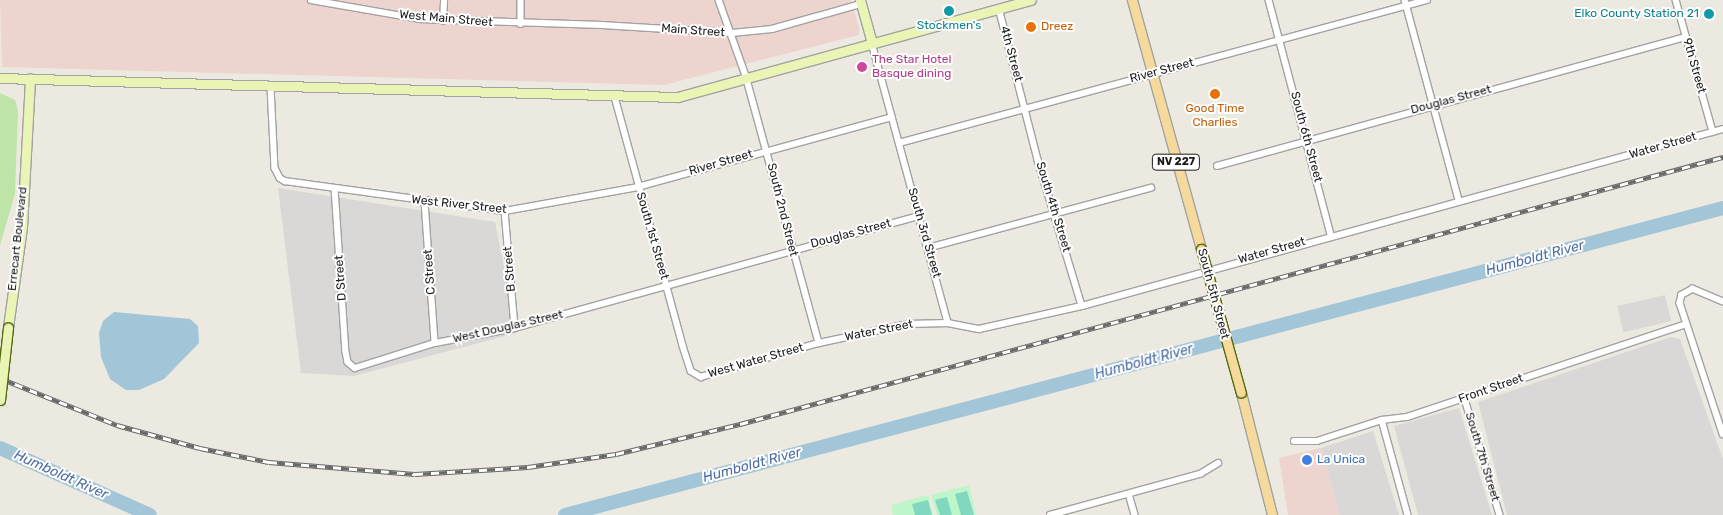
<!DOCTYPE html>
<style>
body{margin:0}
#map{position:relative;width:1723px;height:515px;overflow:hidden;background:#ece9e0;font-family:Rubik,sans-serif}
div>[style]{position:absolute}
.residential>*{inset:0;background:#d9d8d7;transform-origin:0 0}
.commercial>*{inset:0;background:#edd4cf}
.grass>*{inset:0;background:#bee5a7}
.park>*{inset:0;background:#bdf6c9}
.pitch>*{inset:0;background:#81d8c1}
.water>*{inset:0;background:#a2c5d8}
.river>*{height:14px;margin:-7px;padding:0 7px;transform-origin:7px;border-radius:7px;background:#a2c5d8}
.roads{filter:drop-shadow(1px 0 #a2a2a2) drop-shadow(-1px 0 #a2a2a2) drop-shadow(0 1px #a2a2a2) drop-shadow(0 -1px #a2a2a2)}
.street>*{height:5.5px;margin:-2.75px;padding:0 2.75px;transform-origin:2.75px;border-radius:2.75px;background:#fff}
.secondary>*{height:9px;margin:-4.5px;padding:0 4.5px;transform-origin:4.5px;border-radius:4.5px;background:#eaf5b5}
.primary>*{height:9px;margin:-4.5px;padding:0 4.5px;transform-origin:4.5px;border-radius:4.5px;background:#f6da9b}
.rail>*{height:4.5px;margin-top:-2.25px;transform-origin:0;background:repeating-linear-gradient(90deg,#fff 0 8px,#696969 0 16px);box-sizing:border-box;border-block:1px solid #696969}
.bridges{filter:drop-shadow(1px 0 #53690a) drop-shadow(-1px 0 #53690a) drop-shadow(0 1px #53690a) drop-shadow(0 -1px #53690a)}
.secondary-bridge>*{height:9px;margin:-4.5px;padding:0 4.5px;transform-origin:4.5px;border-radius:4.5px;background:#eaf5b5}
.primary-bridge>*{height:9px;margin:-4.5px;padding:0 4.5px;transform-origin:4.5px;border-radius:4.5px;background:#f6da9b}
.dots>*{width:14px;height:14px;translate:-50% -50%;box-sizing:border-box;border:2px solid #fff;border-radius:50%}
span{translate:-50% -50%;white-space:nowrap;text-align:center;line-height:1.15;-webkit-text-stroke:4px #fff;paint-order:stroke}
.shield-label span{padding:1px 4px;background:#fff;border:1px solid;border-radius:4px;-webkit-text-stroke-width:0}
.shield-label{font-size:11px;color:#1b1b1b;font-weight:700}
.culture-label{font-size:12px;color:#0d838f}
.right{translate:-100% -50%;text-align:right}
.street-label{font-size:12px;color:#1b1b1b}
.food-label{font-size:12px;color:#c56008}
.left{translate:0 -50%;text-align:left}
.hotel-label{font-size:12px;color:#b23c85}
.shop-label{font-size:12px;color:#366cbe}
.water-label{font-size:14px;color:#4d6da4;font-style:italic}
</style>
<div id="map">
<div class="residential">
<i style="clip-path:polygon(278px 188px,495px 222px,517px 333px,354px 376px,301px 373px)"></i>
<i style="left:1665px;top:295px;width:27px;height:49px;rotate:77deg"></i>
<i style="clip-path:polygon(1671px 337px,1680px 339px,1723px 459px,1723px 515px,1507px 515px,1478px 402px)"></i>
<i style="clip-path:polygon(1459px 408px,1492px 515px,1418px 515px,1394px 426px)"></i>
<i style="clip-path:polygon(1373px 431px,1399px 515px,1339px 515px,1321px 448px)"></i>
</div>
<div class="commercial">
<i style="clip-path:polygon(0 0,851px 0,859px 28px,859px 35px,664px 85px,2px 67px)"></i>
<i style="clip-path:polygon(1321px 448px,1339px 515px,1288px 515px,1279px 458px)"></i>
</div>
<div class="grass">
<i style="clip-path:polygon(0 93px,15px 100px,18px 110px,15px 194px,0 245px)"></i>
</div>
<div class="park">
<i style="clip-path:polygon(969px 485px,976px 515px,937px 515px,931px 495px)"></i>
<i style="clip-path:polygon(928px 495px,933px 515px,893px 515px,891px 505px)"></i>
</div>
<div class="pitch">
<i style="clip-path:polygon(967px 491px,974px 515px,961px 515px,955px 494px)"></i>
<i style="clip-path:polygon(947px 497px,952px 515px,940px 515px,935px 500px)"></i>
<i style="clip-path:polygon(928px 500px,932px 515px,915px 515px,912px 504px)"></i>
</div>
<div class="water">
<i style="clip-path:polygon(114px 312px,190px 319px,198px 326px,199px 343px,164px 379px,139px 390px,126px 390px,110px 379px,101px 357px,99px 333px,103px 321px)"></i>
</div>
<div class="river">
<i style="left:0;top:448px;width:164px;rotate:24.1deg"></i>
<i style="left:565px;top:515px;width:1198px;rotate:-14.85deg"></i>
</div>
<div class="roads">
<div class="street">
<i style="left:311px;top:0;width:111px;rotate:9.9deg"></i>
<i style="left:420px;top:19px;width:182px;rotate:1.9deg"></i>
<i style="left:602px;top:25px;width:130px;rotate:3.5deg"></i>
<i style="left:732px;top:33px;width:40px;rotate:-5.7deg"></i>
<i style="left:772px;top:29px;width:92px;rotate:-15.7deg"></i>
<i style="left:521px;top:0;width:24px;rotate:90deg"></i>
<i style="left:719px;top:0;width:81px;rotate:70.4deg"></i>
<i style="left:746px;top:76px;width:277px;rotate:74.7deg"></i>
<i style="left:1269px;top:0;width:242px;rotate:75.2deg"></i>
<i style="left:1405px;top:0;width:207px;rotate:74.9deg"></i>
<i style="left:1676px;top:0;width:137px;rotate:74.3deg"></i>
<i style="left:999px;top:8px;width:157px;rotate:75.6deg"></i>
<i style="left:1038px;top:160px;width:152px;rotate:73.2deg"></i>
<i style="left:443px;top:21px;width:21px;rotate:-87deg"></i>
<i style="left:872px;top:43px;width:290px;rotate:74.8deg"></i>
<i style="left:271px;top:87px;width:81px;rotate:87.2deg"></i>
<i style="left:275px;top:168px;width:11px;rotate:63deg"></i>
<i style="left:280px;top:178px;width:6px;rotate:31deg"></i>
<i style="left:285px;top:181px;width:222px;rotate:7.8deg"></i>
<i style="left:505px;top:211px;width:135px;rotate:-10.2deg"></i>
<i style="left:638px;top:187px;width:263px;rotate:-15.4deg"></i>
<i style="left:615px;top:97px;width:258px;rotate:74.7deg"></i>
<i style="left:683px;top:346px;width:26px;rotate:72deg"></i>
<i style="left:691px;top:371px;width:12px;rotate:31deg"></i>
<i style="left:701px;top:377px;width:123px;rotate:-16.1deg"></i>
<i style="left:819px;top:343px;width:91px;rotate:-12.1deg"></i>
<i style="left:908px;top:324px;width:40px;rotate:-1.4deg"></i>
<i style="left:948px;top:323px;width:32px;rotate:11deg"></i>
<i style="left:979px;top:329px;width:106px;rotate:-12.6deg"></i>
<i style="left:1082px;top:306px;width:665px;rotate:-15.44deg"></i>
<i style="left:899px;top:143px;width:547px;rotate:-15.15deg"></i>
<i style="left:1217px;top:166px;width:486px;rotate:-15.4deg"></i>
<i style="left:335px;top:188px;width:164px;rotate:86.2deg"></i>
<i style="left:346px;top:352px;width:10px;rotate:79deg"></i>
<i style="left:348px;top:362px;width:9px;rotate:41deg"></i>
<i style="left:355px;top:368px;width:84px;rotate:-17.4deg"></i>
<i style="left:435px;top:343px;width:81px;rotate:-10.6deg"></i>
<i style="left:515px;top:328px;width:419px;rotate:-15.5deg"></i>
<i style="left:425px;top:202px;width:141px;rotate:85.9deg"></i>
<i style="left:505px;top:211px;width:117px;rotate:85.1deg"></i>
<i style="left:928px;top:248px;width:231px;rotate:-15.1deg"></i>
<i style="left:1723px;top:302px;width:33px;rotate:-157deg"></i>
<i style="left:1693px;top:289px;width:13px;rotate:151deg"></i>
<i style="left:1682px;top:295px;width:8px;rotate:104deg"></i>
<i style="left:1680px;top:303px;width:138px;rotate:71.8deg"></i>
<i style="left:1465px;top:399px;width:121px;rotate:73.2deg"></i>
<i style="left:1382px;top:420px;width:98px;rotate:74.7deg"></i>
<i style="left:1294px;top:441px;width:23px"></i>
<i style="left:1317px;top:441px;width:68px;rotate:-17.9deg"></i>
<i style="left:1382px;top:420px;width:25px;rotate:-7deg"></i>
<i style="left:1407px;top:417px;width:294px;rotate:-18.4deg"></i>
<i style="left:1129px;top:494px;width:22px;rotate:74deg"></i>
<i style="left:1050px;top:515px;width:156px;rotate:-15.3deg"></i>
<i style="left:1200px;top:474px;width:21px;rotate:-31deg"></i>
</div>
<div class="secondary">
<i style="left:860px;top:0;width:45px;rotate:74.4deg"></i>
<i style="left:0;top:78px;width:678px;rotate:1.61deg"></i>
<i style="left:678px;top:97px;width:366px;rotate:-15.4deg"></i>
<i style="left:8px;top:327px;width:101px;rotate:-82deg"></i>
<i style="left:22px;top:227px;width:149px;rotate:-86.9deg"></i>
</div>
<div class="primary">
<i style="left:1132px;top:0;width:258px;rotate:74.5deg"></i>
<i style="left:1241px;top:393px;width:126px;rotate:75.7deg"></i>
</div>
</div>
<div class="rail">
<i style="left:0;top:378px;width:126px;rotate:21.9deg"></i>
<i style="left:117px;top:425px;width:86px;rotate:15.5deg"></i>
<i style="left:200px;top:448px;width:70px;rotate:11.5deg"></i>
<i style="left:269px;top:462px;width:146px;rotate:4.7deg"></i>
<i style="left:415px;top:474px;width:113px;rotate:-3.5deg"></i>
<i style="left:528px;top:467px;width:89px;rotate:-8.4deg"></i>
<i style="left:616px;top:454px;width:128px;rotate:-13.6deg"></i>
<i style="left:740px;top:424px;width:1019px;rotate:-15.2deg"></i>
</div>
<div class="bridges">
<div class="secondary-bridge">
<i style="left:0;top:400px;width:73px;rotate:-83.7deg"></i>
</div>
<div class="primary-bridge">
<i style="left:1201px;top:249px;width:149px;rotate:74.5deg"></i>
</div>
</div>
<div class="dots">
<i style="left:949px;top:11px;background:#0f9aa8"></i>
<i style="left:1709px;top:14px;background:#0f9aa8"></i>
<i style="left:1031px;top:27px;background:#e8710a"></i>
<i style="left:862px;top:67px;background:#d1479c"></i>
<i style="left:1215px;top:94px;background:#e8710a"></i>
<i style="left:1307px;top:460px;background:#3f7fe0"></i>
</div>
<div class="shield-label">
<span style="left:1176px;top:162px">NV 227</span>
</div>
<div class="culture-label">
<span class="right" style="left:1699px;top:14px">Elko County Station 21</span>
<span style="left:949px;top:26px">Stockmen's</span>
</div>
<div class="street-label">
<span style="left:446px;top:19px;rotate:5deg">West Main Street</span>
<span style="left:693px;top:31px;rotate:4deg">Main Street</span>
<span style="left:1011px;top:54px;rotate:75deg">4th Street</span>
<span style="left:1694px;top:66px;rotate:74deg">9th Street</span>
<span style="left:1162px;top:71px;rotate:-15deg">River Street</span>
<span style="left:1451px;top:100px;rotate:-15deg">Douglas Street</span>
<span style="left:1306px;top:137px;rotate:75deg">South 6th Street</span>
<span style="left:1663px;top:146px;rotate:-16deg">Water Street</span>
<span style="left:721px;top:163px;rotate:-16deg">River Street</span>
<span style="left:459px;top:205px;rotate:6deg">West River Street</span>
<span style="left:1053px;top:207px;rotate:73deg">South 4th Street</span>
<span style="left:782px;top:210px;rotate:76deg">South 2nd Street</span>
<span style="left:924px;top:233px;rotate:74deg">South 3rd Street</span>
<span style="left:851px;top:234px;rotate:-15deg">Douglas Street</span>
<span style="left:652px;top:236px;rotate:74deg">South 1st Street</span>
<span style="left:18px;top:239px;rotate:-84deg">Errecart Boulevard</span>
<span style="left:1272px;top:251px;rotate:-16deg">Water Street</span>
<span style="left:510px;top:269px;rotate:-95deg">B Street</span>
<span style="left:430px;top:272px;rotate:-94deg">C Street</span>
<span style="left:341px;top:278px;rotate:-94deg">D Street</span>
<span style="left:1213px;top:294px;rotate:75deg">South 5th Street</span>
<span style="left:508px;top:327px;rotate:-13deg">West Douglas Street</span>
<span style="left:879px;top:331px;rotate:-11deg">Water Street</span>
<span style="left:756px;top:361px;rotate:-16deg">West Water Street</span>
<span style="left:1491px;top:389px;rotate:-19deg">Front Street</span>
<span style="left:1482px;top:457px;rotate:73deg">South 7th Street</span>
</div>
<div class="food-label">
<span class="left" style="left:1041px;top:27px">Dreez</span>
<span style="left:1215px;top:116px">Good Time<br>Charlies</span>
</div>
<div class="hotel-label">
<span class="left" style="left:872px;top:67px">The Star Hotel<br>Basque dining</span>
</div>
<div class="shop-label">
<span class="left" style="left:1317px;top:460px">La Unica</span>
</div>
<div class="water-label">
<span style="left:1535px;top:258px;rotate:-15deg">Humboldt River</span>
<span style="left:1144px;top:362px;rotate:-15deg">Humboldt River</span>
<span style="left:752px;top:465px;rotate:-15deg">Humboldt River</span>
<span style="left:61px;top:475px;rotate:24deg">Humboldt River</span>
</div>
</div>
